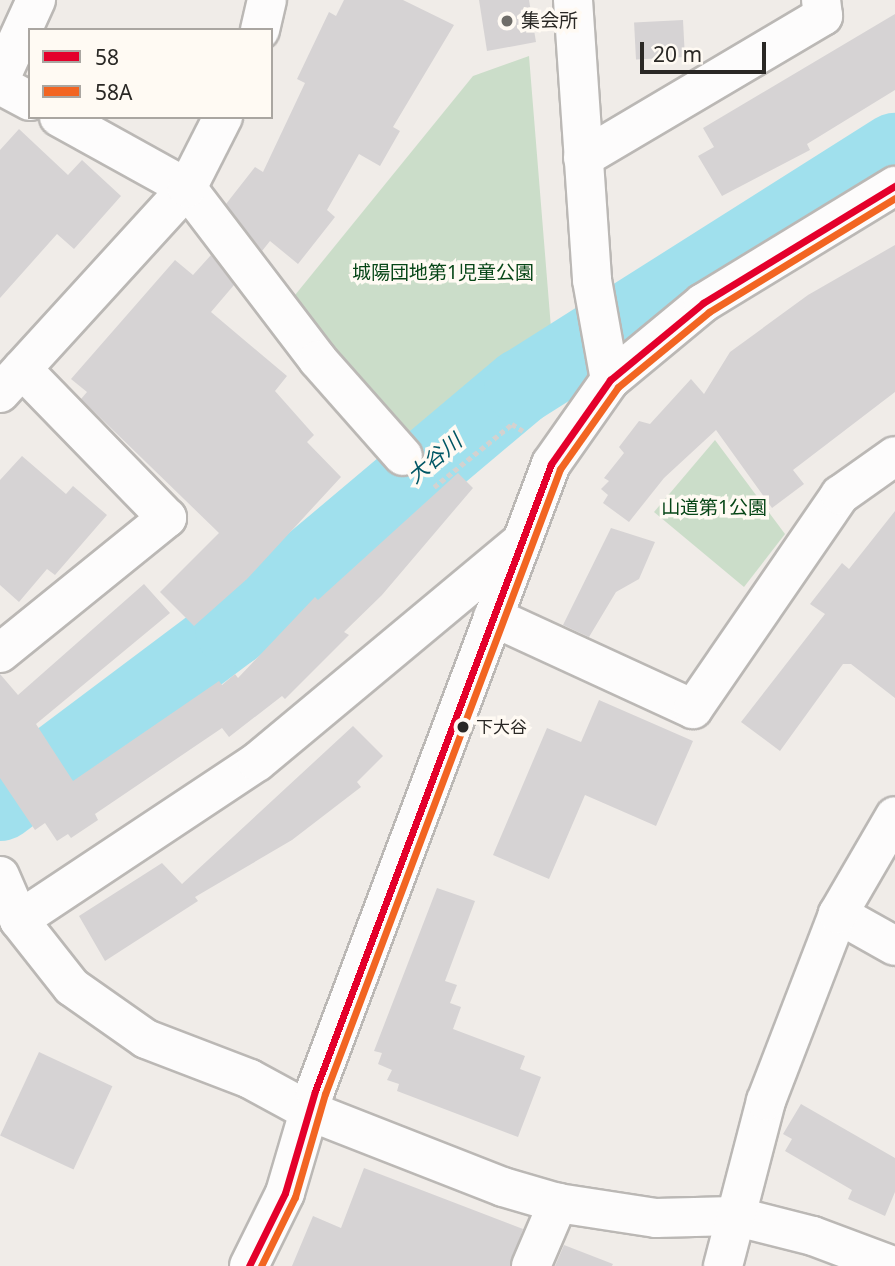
<!DOCTYPE html>
<meta charset="utf-8">
<style>
body{margin:0}
#map{position:relative;width:895px;height:1266px;overflow:hidden;background:#f0ece8;font-family:"Noto Sans","Noto Sans JP",sans-serif}
div>[style]{position:absolute}
.green>*{inset:0;background:#cbddc9}
.river>*{height:75px;margin:-37.5px;padding:0 37.5px;transform-origin:37.5px;border-radius:37.5px;background:#a0e0ed}
.building>*{inset:0;background:#d6d3d4;transform-origin:0 0}
.path>*{height:4.5px;margin-top:-2.25px;transform-origin:0;background:repeating-linear-gradient(90deg,#d3d2d0 0 5px,transparent 0 8.5px)}
.roads{filter:drop-shadow(2px 0 #bbb8b5) drop-shadow(-2px 0 #bbb8b5) drop-shadow(0 2px #bbb8b5) drop-shadow(0 -2px #bbb8b5)}
.minor>*{height:38px;margin:-19px;padding:0 19px;transform-origin:19px;border-radius:19px;background:#fdfcfc}
.bus-1>*{height:7px;margin:-3.5px;padding:0 3.5px;transform-origin:3.5px;border-radius:3.5px;background:#e4002b}
.bus-2>*{height:7px;margin:-3.5px;padding:0 3.5px;transform-origin:3.5px;border-radius:3.5px;background:#f26522}
.dots>*{width:19px;height:19px;translate:-50% -50%;box-sizing:border-box;border:4px solid #fffaf3;border-radius:50%}
span{translate:-50% -50%;white-space:nowrap;text-align:center;line-height:1.15;-webkit-text-stroke:7px #fffaf3;paint-order:stroke}
.bus-label{font-size:17px;color:#2a2825}
.left{translate:0 -50%;text-align:left}
.poi-label{font-size:19px;color:#2a2825}
.park-label{font-size:19px;color:#074617}
.water-label{font-size:21px;color:#005664;font-style:italic}
.legend{position:absolute;left:28px;top:28px;width:245px;height:91px;box-sizing:border-box;background:#fffaf3;border:2px solid #aaa6a1;margin:0;padding:9px 12px;list-style:none;font-size:21px;color:#2a2825}
.legend li{display:flex;align-items:center;gap:14px;height:35px}
.legend b{width:35px;border:2px solid #aaa6a1}
.scale{position:absolute;left:640px;top:42px;width:126px;height:32px;box-sizing:border-box;border:4px solid #2a2825;border-top:0;padding-left:9px;font-size:21px;line-height:24px;white-space:nowrap;color:#2a2825;-webkit-text-stroke:5px #fffaf3;paint-order:stroke}
</style>
<div id="map">
<div class="green">
<i style="clip-path:polygon(529px 56px,551px 328px,506px 353px,406px 436px,291px 300px,473px 76px)"></i>
<i style="clip-path:polygon(715px 440px,785px 534px,744px 587px,654px 512px)"></i>
</div>
<div class="river">
<i style="left:0;top:803px;width:290px;rotate:-36.9deg"></i>
<i style="left:232px;top:629px;width:378px;rotate:-40.1deg"></i>
<i style="left:521px;top:386px;width:442px;rotate:-32.3deg"></i>
</div>
<div class="building">
<i style="clip-path:polygon(344px 0,403px 0,454px 25px,393px 127px,400px 131px,380px 166px,359px 154px,327px 210px,335px 217px,298px 264px,270px 241px,262px 251px,226px 204px,255px 167px,263px 172px,305px 83px,297px 79px,329px 12px,336px 16px)"></i>
<i style="clip-path:polygon(479px 0,529px 0,536px 42px,487px 51px)"></i>
<i style="clip-path:polygon(895px 14px,895px 90px,807px 144px,810px 150px,722px 196px,698px 156px,714px 147px,703px 128px)"></i>
<i style="left:683px;top:20px;width:37px;height:49px;rotate:87deg"></i>
<i style="clip-path:polygon(19px 129px,68px 175px,82px 160px,121px 196px,74px 249px,57px 234px,0 298px,0 150px)"></i>
<i style="clip-path:polygon(895px 245px,895px 392px,793px 470px,804px 484px,772px 508px,716px 430px,664px 478px,629px 522px,603px 503px,608px 495px,601px 489px,609px 481px,604px 478px,624px 453px,619px 447px,639px 421px,650px 424px,691px 379px,704px 394px,730px 352px,808px 295px)"></i>
<i style="clip-path:polygon(211px 255px,234px 285px,211px 312px,287px 376px,275px 391px,314px 435px,307px 442px,341px 477px,247px 579px,194px 626px,160px 592px,219px 533px,81px 399px,87px 392px,71px 379px,175px 260px,193px 275px)"></i>
<i style="clip-path:polygon(22px 456px,66px 494px,73px 486px,107px 515px,55px 575px,47px 569px,19px 602px,0 585px,0 480px)"></i>
<i style="clip-path:polygon(458px 473px,473px 488px,382px 595px,344px 632px,349px 635px,285px 699px,282px 696px,229px 737px,222px 728px,95px 814px,98px 820px,71px 838px,68px 834px,57px 841px,45px 823px,35px 830px,0 778px,0 674px,18px 695px,144px 584px,170px 613px,36px 724px,73px 781px,219px 681px,222px 685px,235px 674px,238px 678px,315px 597px,318px 600px)"></i>
<i style="clip-path:polygon(895px 511px,895px 698px,851px 664px,843px 664px,780px 751px,741px 722px,825px 614px,810px 604px,842px 563px,849px 569px)"></i>
<i style="clip-path:polygon(611px 528px,655px 542px,639px 579px,616px 592px,589px 637px,563px 625px)"></i>
<i style="clip-path:polygon(599px 700px,693px 741px,656px 826px,585px 795px,549px 879px,493px 855px,547px 728px,581px 742px)"></i>
<i style="clip-path:polygon(353px 726px,383px 756px,357px 782px,361px 787px,292px 840px,195px 897px,198px 901px,105px 961px,79px 916px,162px 863px,182px 884px)"></i>
<i style="clip-path:polygon(437px 888px,475px 901px,445px 981px,457px 985px,450px 1003px,461px 1007px,453px 1029px,525px 1056px,520px 1069px,541px 1077px,518px 1137px,397px 1091px,399px 1084px,387px 1080px,392px 1070px,378px 1064px,382px 1053px,374px 1051px)"></i>
<i style="left:39px;top:1052px;width:81px;height:92px;rotate:25deg"></i>
<i style="clip-path:polygon(801px 1104px,895px 1158px,895px 1192px,885px 1216px,848px 1199px,852px 1190px,785px 1151px,792px 1139px,783px 1134px)"></i>
<i style="clip-path:polygon(364px 1168px,523px 1229px,510px 1266px,292px 1266px,313px 1216px,341px 1228px)"></i>
<i style="clip-path:polygon(564px 1245px,613px 1264px,612px 1266px,555px 1266px)"></i>
</div>
<div class="path">
<i style="left:434px;top:487px;width:100px;rotate:-38.9deg"></i>
<i style="left:512px;top:424px;width:13px;rotate:32deg"></i>
</div>
<div class="roads">
<div class="minor">
<i style="left:573px;top:0;width:281px;rotate:86.1deg"></i>
<i style="left:592px;top:280px;width:102px;rotate:79.8deg"></i>
<i style="left:260px;top:30px;width:31px;rotate:-77deg"></i>
<i style="left:0;top:79px;width:87px;rotate:-65.5deg"></i>
<i style="left:0;top:85px;width:34px;rotate:28deg"></i>
<i style="left:59px;top:117px;width:146px;rotate:29deg"></i>
<i style="left:187px;top:188px;width:216px;rotate:52.7deg"></i>
<i style="left:318px;top:360px;width:128px;rotate:48.5deg"></i>
<i style="left:583px;top:158px;width:279px;rotate:-30.6deg"></i>
<i style="left:823px;top:16px;width:16px;rotate:-97deg"></i>
<i style="left:0;top:393px;width:277px;rotate:-47.6deg"></i>
<i style="left:187px;top:188px;width:80px;rotate:-63.1deg"></i>
<i style="left:493px;top:617px;width:220px;rotate:24.7deg"></i>
<i style="left:693px;top:709px;width:260px;rotate:-55.5deg"></i>
<i style="left:840px;top:495px;width:67px;rotate:-35.3deg"></i>
<i style="left:0;top:653px;width:215px;rotate:-39deg"></i>
<i style="left:167px;top:518px;width:208px;rotate:-134.2deg"></i>
<i style="left:0;top:876px;width:48px;rotate:66.6deg"></i>
<i style="left:19px;top:920px;width:85px;rotate:51.7deg"></i>
<i style="left:72px;top:987px;width:90px;rotate:35.1deg"></i>
<i style="left:146px;top:1039px;width:111px;rotate:21deg"></i>
<i style="left:250px;top:1079px;width:67px;rotate:28.5deg"></i>
<i style="left:309px;top:1111px;width:208px;rotate:21.4deg"></i>
<i style="left:503px;top:1187px;width:57px;rotate:16.2deg"></i>
<i style="left:558px;top:1203px;width:99px;rotate:8.7deg"></i>
<i style="left:656px;top:1218px;width:78px;rotate:-1.5deg"></i>
<i style="left:734px;top:1216px;width:81px;rotate:14.2deg"></i>
<i style="left:813px;top:1236px;width:85px;rotate:20.6deg"></i>
<i style="left:838px;top:914px;width:65px;rotate:29.3deg"></i>
<i style="left:19px;top:920px;width:286px;rotate:-33.6deg"></i>
<i style="left:257px;top:762px;width:342px;rotate:-39.8deg"></i>
<i style="left:249px;top:1266px;width:81px;rotate:-63.7deg"></i>
<i style="left:285px;top:1193px;width:106px;rotate:-73.6deg"></i>
<i style="left:315px;top:1091px;width:670px;rotate:-69.37deg"></i>
<i style="left:551px;top:464px;width:103px;rotate:-54.9deg"></i>
<i style="left:610px;top:380px;width:121px;rotate:-39.6deg"></i>
<i style="left:703px;top:303px;width:225px;rotate:-31.4deg"></i>
<i style="left:531px;top:1266px;width:69px;rotate:-66.8deg"></i>
<i style="left:723px;top:1266px;width:171px;rotate:-75.4deg"></i>
<i style="left:766px;top:1101px;width:200px;rotate:-68.9deg"></i>
<i style="left:838px;top:914px;width:113px;rotate:-59.8deg"></i>
</div>
</div>
<div class="bus-1">
<i style="left:249px;top:1266px;width:81px;rotate:-63.7deg"></i>
<i style="left:285px;top:1193px;width:106px;rotate:-73.6deg"></i>
<i style="left:315px;top:1091px;width:670px;rotate:-69.37deg"></i>
<i style="left:551px;top:464px;width:103px;rotate:-54.9deg"></i>
<i style="left:610px;top:380px;width:121px;rotate:-39.6deg"></i>
<i style="left:703px;top:303px;width:225px;rotate:-31.4deg"></i>
</div>
<div class="bus-2">
<i style="left:261px;top:1266px;width:77px;rotate:-63.8deg"></i>
<i style="left:295px;top:1197px;width:107px;rotate:-73.8deg"></i>
<i style="left:325px;top:1094px;width:668px;rotate:-69.39deg"></i>
<i style="left:560px;top:469px;width:100px;rotate:-54.7deg"></i>
<i style="left:618px;top:387px;width:118px;rotate:-39.5deg"></i>
<i style="left:709px;top:312px;width:218px;rotate:-31.5deg"></i>
</div>
<div class="dots">
<i style="left:507px;top:21px;background:#6f6d69"></i>
<i style="left:463px;top:727px;background:#2a2825"></i>
</div>
<div class="bus-label">
<span class="left" style="left:476px;top:727px">下大谷</span>
</div>
<div class="poi-label">
<span class="left" style="left:521px;top:21px">集会所</span>
</div>
<div class="park-label">
<span style="left:443px;top:273px">城陽団地第1児童公園</span>
<span style="left:714px;top:508px">山道第1公園</span>
</div>
<div class="water-label">
<span style="left:434px;top:458px;rotate:-40deg">大谷川</span>
</div>
<ul class="legend">
<li><b style="height:9px;background:#e4002b"></b>58</li>
<li><b style="height:9px;background:#f26522"></b>58A</li>
</ul>
<div class="scale">20 m</div>
</div>
